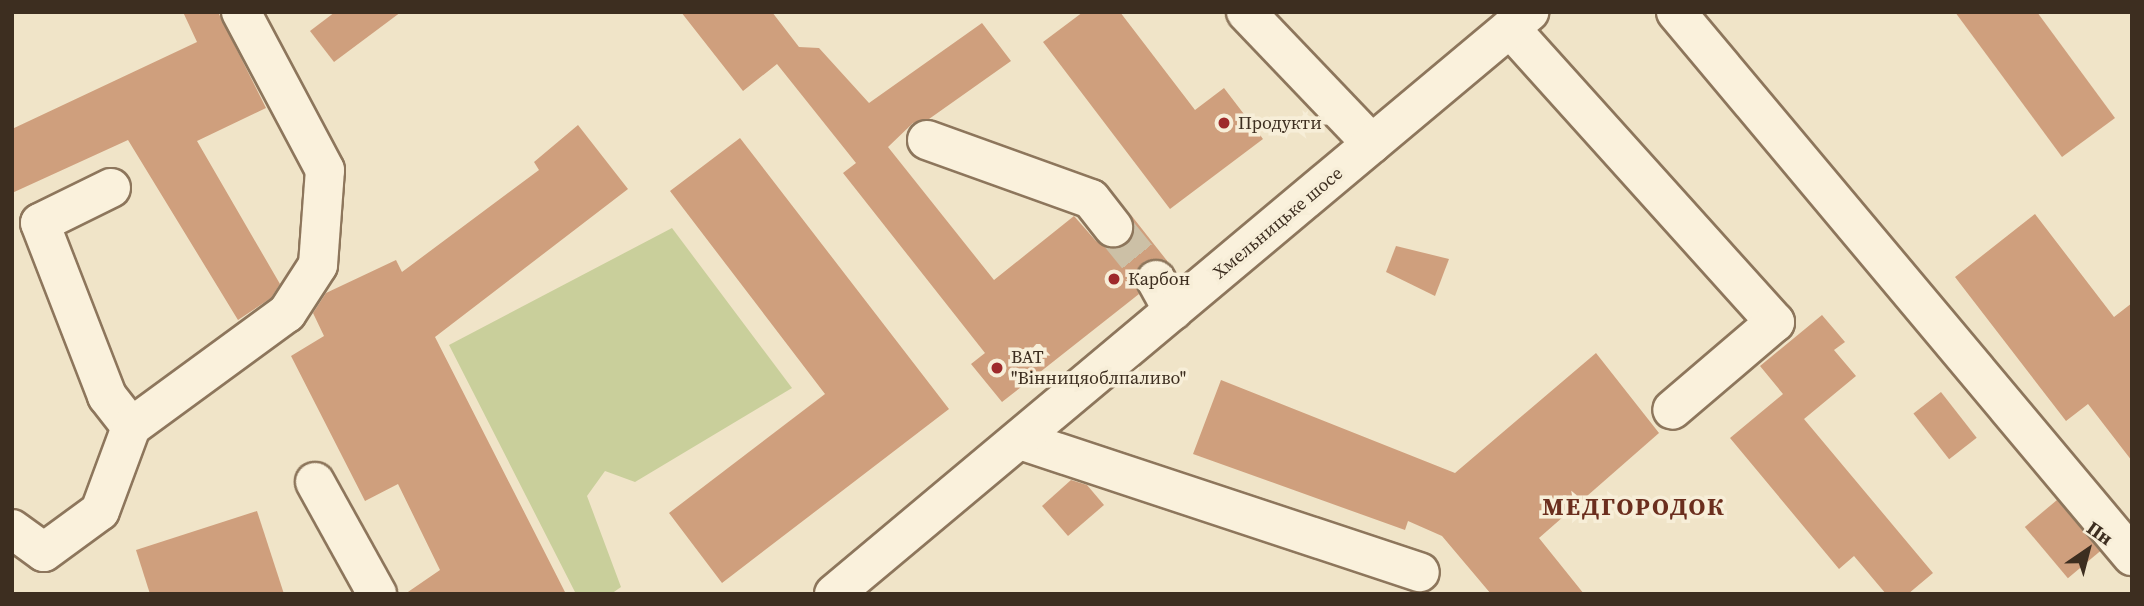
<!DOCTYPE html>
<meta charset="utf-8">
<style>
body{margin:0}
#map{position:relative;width:2144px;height:606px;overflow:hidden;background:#f0e4c8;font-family:"Source Serif 4",serif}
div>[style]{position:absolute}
.green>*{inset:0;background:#c9cf9b}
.building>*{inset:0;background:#cf9f7d;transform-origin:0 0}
.minor-tunnel>*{height:38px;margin-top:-19px;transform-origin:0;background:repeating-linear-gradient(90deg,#ccc0a6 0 38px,transparent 0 57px)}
.roads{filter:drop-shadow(2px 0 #8d765c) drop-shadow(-2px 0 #8d765c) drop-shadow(0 2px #8d765c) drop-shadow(0 -2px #8d765c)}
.minor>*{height:38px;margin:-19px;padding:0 19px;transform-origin:19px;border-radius:19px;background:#faf1dc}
.dots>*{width:19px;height:19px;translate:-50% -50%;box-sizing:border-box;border:4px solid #f7eed8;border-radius:50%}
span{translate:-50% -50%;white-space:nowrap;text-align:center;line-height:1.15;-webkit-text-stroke:7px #f7eed8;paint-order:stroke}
.poi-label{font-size:18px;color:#3d2e20}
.left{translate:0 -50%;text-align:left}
.street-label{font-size:18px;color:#3d2e20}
.district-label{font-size:24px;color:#6b2e1e;font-weight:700;letter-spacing:2px}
.frame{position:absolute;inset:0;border:14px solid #3d2e20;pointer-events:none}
.north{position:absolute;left:2053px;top:515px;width:70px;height:70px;-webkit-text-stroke:5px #f7eed8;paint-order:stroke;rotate:35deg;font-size:19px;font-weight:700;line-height:28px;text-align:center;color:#3d2e20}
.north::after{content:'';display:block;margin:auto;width:24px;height:32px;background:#3d2e20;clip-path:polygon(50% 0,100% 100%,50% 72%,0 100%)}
</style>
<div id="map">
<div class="green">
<i style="clip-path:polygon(672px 228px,792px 388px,635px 482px,605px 471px,587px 496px,621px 587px,611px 594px,576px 594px,449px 345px)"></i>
</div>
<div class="building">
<i style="clip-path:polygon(183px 12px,218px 12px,266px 108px,197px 141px,280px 284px,271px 298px,238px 320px,128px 140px,12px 193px,12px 129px,197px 42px)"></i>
<i style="clip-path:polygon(335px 12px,401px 12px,334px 62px,310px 31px)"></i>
<i style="clip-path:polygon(681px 12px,772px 12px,799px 47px,819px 48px,869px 103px,982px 23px,1011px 61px,929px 119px,913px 123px,888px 147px,994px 280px,1074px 216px,1096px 241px,1115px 249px,1133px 236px,1131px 215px,1168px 262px,1145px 261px,1134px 279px,1139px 294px,1002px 402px,971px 364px,985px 353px,843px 173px,856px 163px,777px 64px,743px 91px)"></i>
<i style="clip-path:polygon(1083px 12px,1120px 12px,1195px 110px,1224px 88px,1263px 139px,1170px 209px,1043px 42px)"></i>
<i style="clip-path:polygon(1955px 12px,2037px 12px,2115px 118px,2062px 157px)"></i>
<i style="clip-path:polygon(578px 125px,628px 189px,435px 337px,566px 594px,405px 594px,440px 570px,398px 484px,365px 501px,291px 356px,324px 336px,313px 313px,326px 293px,396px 260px,402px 272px,539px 170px,534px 162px)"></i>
<i style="clip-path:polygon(740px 138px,949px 409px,722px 583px,669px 513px,825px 394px,670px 191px)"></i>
<i style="clip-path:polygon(2035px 214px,2114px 317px,2132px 303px,2132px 461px,2088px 404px,2066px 421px,1955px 277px)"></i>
<i style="clip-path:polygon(1396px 246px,1449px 259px,1435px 296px,1386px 272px)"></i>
<i style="clip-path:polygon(1822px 315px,1845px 342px,1834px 350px,1856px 376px,1804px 419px,1933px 573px,1908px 594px,1886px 594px,1854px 556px,1839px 569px,1730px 438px,1783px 394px,1760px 366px)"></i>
<i style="clip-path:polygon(1596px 353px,1659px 433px,1539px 538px,1584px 594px,1491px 594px,1442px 536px,1408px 521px,1405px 530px,1193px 454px,1221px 380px,1455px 473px)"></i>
<i style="left:1941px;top:392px;width:58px;height:35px;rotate:52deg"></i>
<i style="clip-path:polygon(1071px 480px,1087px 485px,1104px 505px,1068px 536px,1042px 506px)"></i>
<i style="left:2057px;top:500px;width:67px;height:42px;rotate:50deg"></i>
<i style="clip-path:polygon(257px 511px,284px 594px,150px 594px,136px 550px)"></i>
</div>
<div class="minor-tunnel">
<i style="left:1113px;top:227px;width:68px;rotate:50.9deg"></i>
</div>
<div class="roads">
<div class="minor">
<i style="left:1246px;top:12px;width:182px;rotate:46.3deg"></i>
<i style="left:1676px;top:12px;width:710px;rotate:50.03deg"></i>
<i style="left:1510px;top:28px;width:396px;rotate:48deg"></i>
<i style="left:1775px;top:322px;width:135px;rotate:139.5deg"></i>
<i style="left:927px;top:140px;width:174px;rotate:19.8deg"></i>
<i style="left:1091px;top:199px;width:36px;rotate:52deg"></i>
<i style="left:111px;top:188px;width:79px;rotate:153.8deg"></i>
<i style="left:40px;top:223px;width:186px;rotate:68.8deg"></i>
<i style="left:107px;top:396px;width:39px;rotate:52deg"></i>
<i style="left:1156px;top:280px;width:35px;rotate:61deg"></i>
<i style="left:1020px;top:440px;width:421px;rotate:18.3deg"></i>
<i style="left:315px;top:482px;width:128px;rotate:61deg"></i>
<i style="left:12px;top:529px;width:39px;rotate:36deg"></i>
<i style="left:44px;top:552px;width:69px;rotate:-36.2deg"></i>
<i style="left:100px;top:511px;width:90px;rotate:-69.7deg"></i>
<i style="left:131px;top:427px;width:193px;rotate:-36.2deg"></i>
<i style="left:287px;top:313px;width:57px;rotate:-57.1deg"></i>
<i style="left:318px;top:265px;width:95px;rotate:-85.8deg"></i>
<i style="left:325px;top:170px;width:179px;rotate:-118deg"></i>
<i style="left:834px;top:594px;width:907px;rotate:-39.94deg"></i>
</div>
</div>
<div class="dots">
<i style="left:1224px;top:123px;background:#9e2a2b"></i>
<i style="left:1114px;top:279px;background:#9e2a2b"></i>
<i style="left:997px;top:368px;background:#9e2a2b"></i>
</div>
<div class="poi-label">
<span class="left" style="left:1238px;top:123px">Продукти</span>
<span class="left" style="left:1128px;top:279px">Карбон</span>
<span class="left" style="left:1011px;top:368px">ВАТ<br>"Вінницяоблпаливо"</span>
</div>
<div class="street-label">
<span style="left:1278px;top:223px;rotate:-40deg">Хмельницьке шосе</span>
</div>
<div class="district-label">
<span style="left:1634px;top:507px">МЕДГОРОДОК</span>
</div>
<div class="frame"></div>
<div class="north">Пн</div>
</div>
